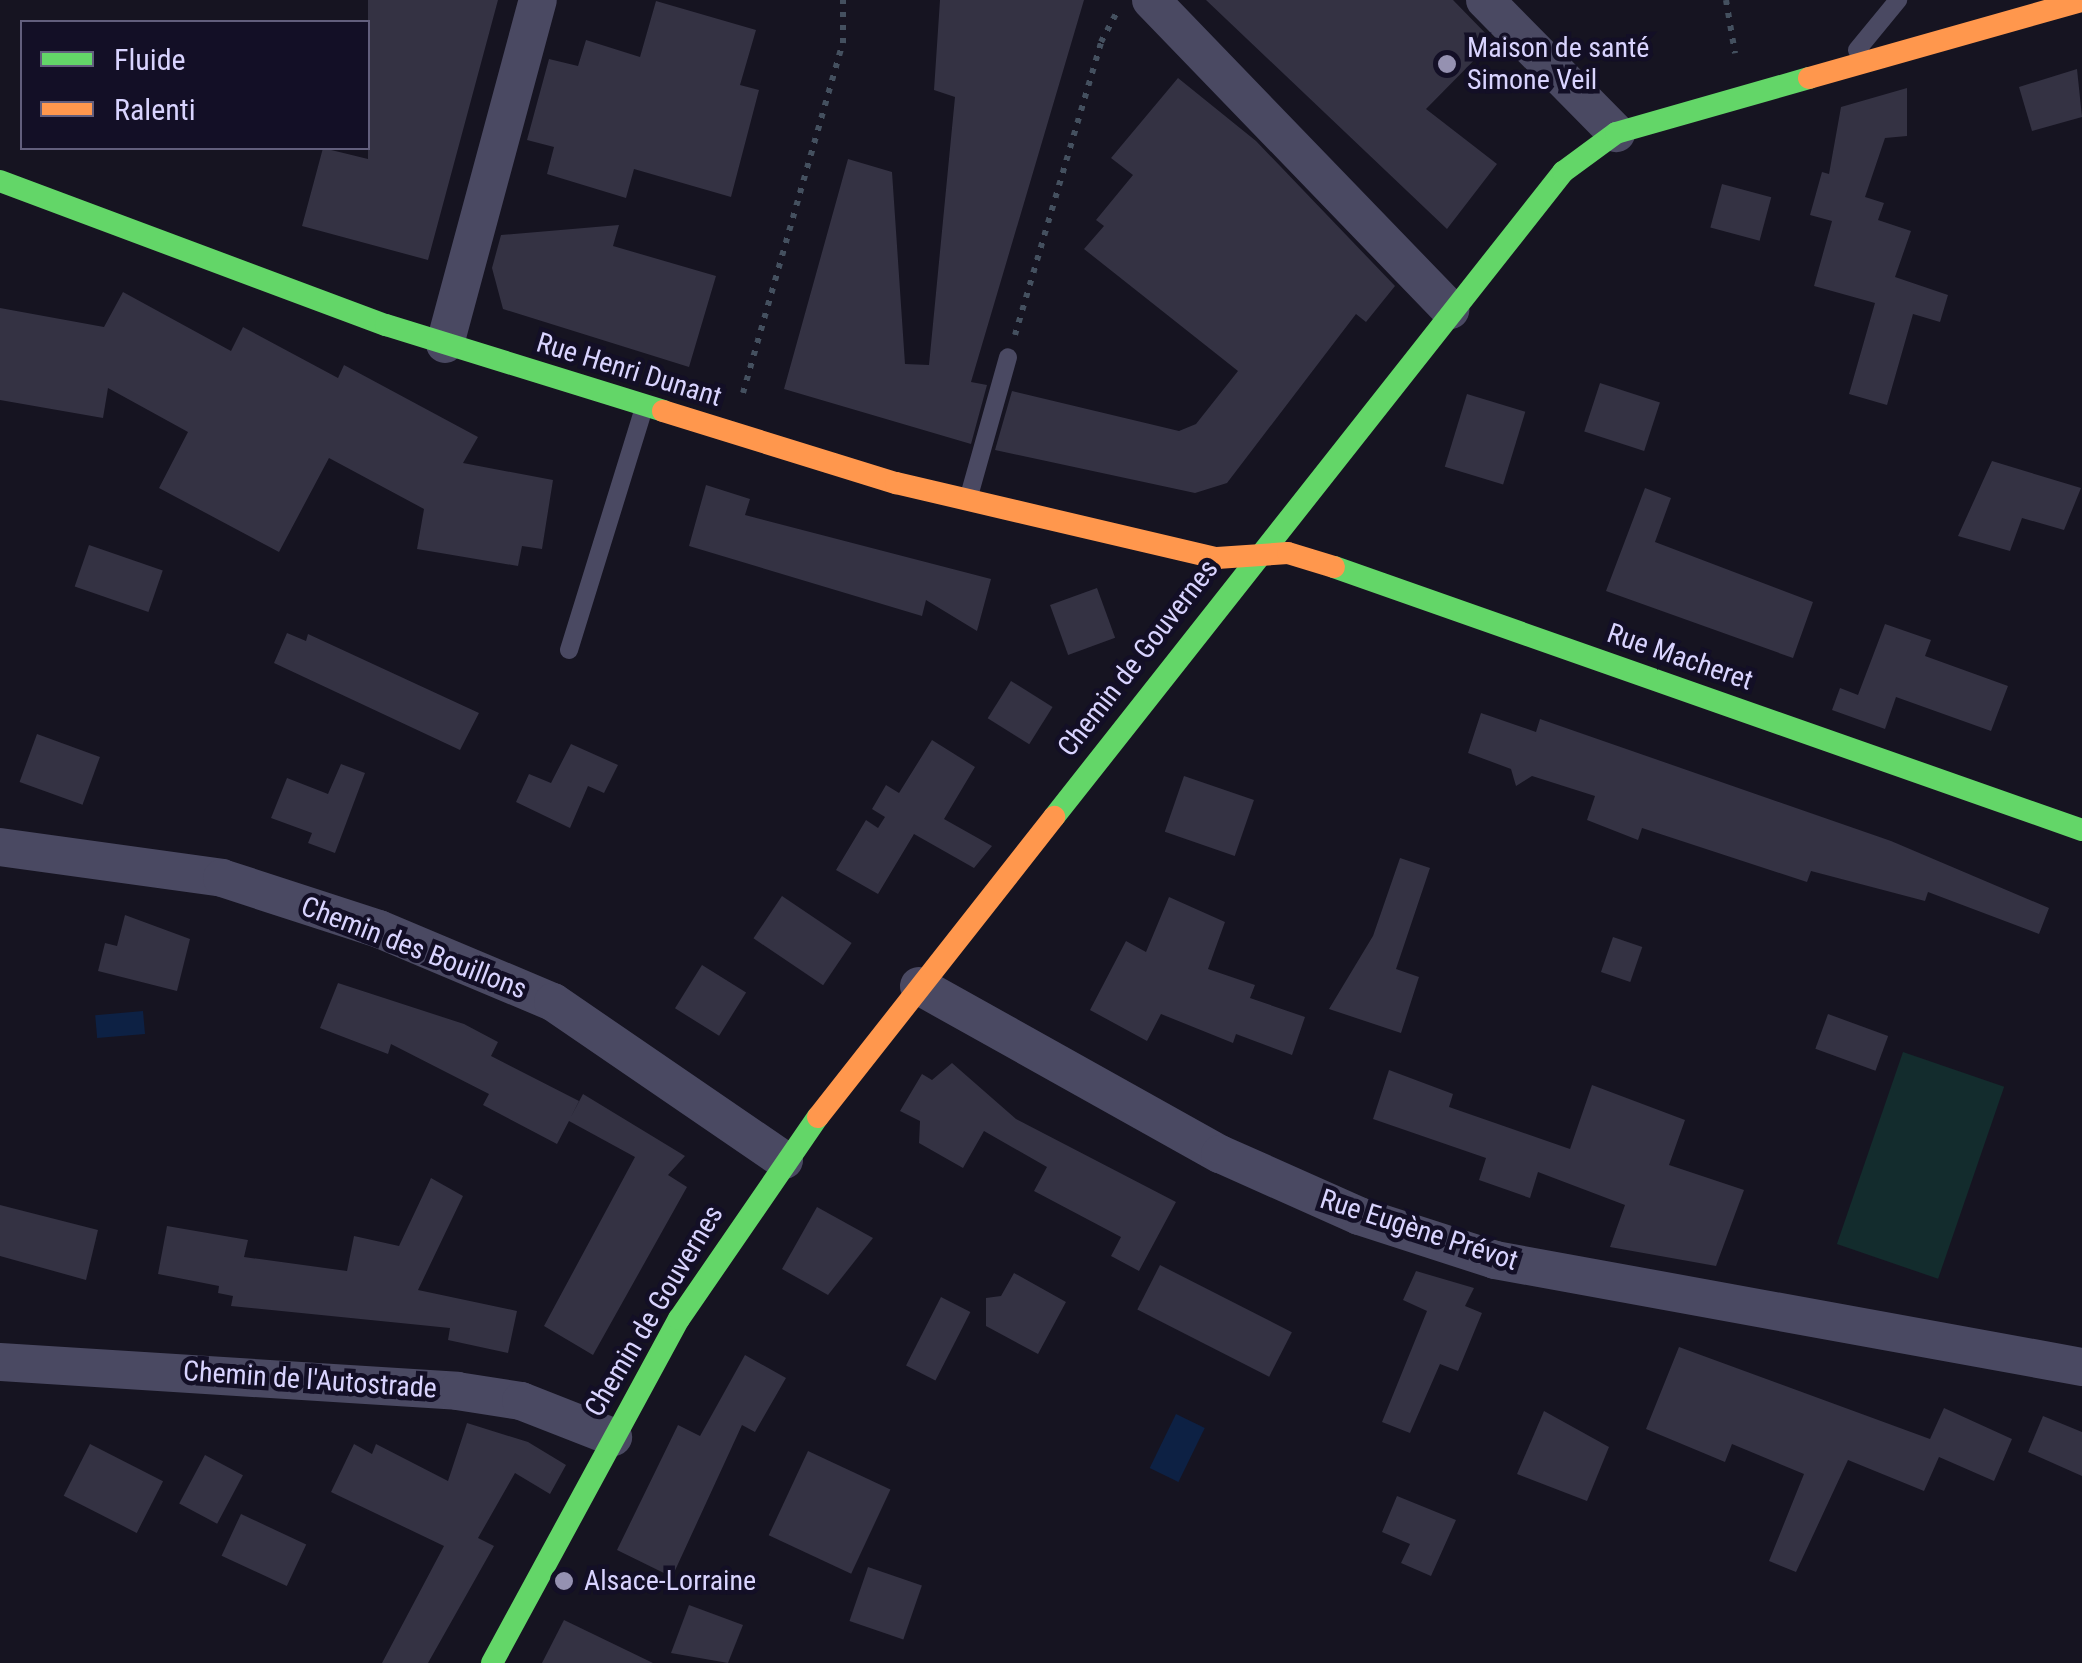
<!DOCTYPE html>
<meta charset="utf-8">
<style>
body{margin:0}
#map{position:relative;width:2082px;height:1663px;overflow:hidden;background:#161421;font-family:"Roboto Condensed",sans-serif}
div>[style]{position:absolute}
.green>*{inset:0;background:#132c2d;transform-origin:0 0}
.water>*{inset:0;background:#0d2144;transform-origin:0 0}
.building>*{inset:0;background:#343243;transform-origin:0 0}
.path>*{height:6px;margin-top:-3px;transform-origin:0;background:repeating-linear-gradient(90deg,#44505f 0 5px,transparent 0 13px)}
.lane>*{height:18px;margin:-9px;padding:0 9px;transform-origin:9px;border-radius:9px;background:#4a4962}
.street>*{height:38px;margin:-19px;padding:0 19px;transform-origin:19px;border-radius:19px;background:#4a4962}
.fast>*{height:22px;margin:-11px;padding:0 11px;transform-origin:11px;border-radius:11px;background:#63d668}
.slow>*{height:22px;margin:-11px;padding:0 11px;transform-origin:11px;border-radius:11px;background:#ff974d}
.dots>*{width:28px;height:28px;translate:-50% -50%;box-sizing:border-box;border:5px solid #130f26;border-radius:50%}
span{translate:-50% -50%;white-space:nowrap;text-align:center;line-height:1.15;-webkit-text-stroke:9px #130f26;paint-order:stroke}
.poi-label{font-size:28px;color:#d9d4ff}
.left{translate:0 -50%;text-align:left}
.street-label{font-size:28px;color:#d9d4ff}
.legend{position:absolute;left:20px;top:20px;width:350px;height:130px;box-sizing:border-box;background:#130f26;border:2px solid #625e7d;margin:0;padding:12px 18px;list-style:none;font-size:30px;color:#d9d4ff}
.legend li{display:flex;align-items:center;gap:20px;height:50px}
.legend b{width:50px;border:2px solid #625e7d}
</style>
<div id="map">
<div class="green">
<i style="left:1903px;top:1052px;width:107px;height:203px;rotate:19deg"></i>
</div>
<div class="water">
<i style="left:143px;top:1011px;width:23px;height:48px;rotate:85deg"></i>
<i style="left:1176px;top:1414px;width:32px;height:60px;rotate:26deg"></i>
</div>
<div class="building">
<i style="clip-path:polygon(368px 0,498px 0,428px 260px,302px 226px,323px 148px,368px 159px)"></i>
<i style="clip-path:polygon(940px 0,1084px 0,971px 382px,987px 385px,971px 444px,784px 389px,848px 159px,892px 172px,905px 364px,929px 365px,955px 97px,934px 90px)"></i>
<i style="clip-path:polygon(1206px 0,1453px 0,1493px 41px,1426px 109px,1497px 164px,1447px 229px)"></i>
<i style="clip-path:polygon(656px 1px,756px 30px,740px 85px,759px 90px,731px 197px,634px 169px,626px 198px,547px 174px,554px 147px,527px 140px,549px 59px,578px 66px,586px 40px,640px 57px)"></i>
<i style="clip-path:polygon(2077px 69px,2082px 117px,2032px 131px,2019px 87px)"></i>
<i style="clip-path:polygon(1178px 78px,1256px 141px,1395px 286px,1366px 322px,1356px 314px,1227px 483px,1195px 493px,995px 450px,1012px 391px,1179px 431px,1196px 424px,1238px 371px,1084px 249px,1104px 226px,1096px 220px,1133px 175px,1111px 158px)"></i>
<i style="clip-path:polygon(1907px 88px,1907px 136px,1885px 138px,1865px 197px,1884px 203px,1878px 220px,1911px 231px,1895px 277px,1948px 295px,1940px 322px,1913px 314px,1887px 405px,1849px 394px,1875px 303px,1814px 286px,1832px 221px,1810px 215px,1822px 172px,1829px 174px,1841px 107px)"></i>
<i style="left:1722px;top:184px;width:51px;height:45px;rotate:15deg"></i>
<i style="clip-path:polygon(619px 225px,613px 246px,716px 276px,689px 367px,503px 309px,492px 268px,501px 235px)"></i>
<i style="clip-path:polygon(123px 292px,231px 351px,243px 327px,338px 378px,344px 365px,478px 437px,463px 463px,553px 480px,542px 549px,522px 546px,518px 566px,417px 549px,424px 509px,329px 458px,279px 552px,159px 488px,188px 432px,108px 388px,103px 418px,0 400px,0 308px,104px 327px)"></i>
<i style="left:1600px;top:383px;width:63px;height:51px;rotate:18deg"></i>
<i style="left:1467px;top:394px;width:61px;height:76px;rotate:17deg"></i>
<i style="clip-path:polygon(1992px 461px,2081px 488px,2064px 530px,2022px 518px,2010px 551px,1958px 536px)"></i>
<i style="clip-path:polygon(706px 485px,750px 499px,745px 515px,991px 579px,977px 631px,926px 600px,922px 616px,689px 546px)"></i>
<i style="clip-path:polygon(1645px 488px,1671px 498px,1655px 542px,1813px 602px,1793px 658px,1606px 591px)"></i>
<i style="left:89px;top:545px;width:78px;height:44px;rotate:19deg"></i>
<i style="left:1097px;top:588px;width:53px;height:50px;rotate:70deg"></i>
<i style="clip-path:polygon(1885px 624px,1931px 640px,1925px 656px,2008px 686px,1991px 731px,1896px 697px,1885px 729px,1832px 710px,1840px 688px,1858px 695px)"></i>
<i style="clip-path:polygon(287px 633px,306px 641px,308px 634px,479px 713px,460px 750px,274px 663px)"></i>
<i style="left:1011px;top:681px;width:49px;height:44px;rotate:32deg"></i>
<i style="clip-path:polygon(1481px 713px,1536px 732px,1540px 719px,1891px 841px,2049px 908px,2039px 934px,1928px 892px,1925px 901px,1811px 871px,1807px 882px,1642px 828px,1638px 840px,1587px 820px,1595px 796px,1532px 776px,1516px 786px,1511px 769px,1468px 753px)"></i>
<i style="left:37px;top:734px;width:67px;height:51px;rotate:20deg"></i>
<i style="clip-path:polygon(932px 740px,975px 767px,944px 819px,992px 846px,974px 868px,914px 834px,878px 894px,836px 870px,866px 820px,878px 828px,885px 817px,872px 809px,886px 785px,899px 793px)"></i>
<i style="clip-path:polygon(571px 744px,618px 765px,604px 793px,588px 786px,570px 828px,516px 802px,529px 774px,551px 783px)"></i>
<i style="clip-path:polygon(341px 764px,365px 773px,335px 853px,308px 843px,312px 833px,271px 818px,287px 778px,328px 794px)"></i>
<i style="left:1184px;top:776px;width:74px;height:59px;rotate:19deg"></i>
<i style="clip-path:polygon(1400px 858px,1430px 868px,1396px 969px,1419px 977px,1401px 1033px,1329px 1009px,1373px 936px)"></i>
<i style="left:782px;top:896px;width:84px;height:51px;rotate:34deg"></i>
<i style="clip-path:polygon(1169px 897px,1225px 922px,1208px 969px,1255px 985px,1250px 998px,1305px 1017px,1292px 1055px,1236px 1034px,1233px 1043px,1161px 1014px,1147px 1041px,1090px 1010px,1126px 941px,1146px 952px)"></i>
<i style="clip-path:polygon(125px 915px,190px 939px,177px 991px,98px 971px,105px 943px,117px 946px)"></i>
<i style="left:1613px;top:937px;width:31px;height:37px;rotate:19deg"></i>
<i style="left:702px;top:965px;width:52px;height:51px;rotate:32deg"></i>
<i style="clip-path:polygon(338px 983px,464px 1024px,498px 1042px,491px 1056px,579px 1101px,571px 1117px,583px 1094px,685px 1156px,668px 1175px,687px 1187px,593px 1355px,544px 1326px,635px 1157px,569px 1121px,557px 1144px,483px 1105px,489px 1094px,391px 1044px,388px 1054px,320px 1028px)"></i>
<i style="left:1828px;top:1014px;width:64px;height:37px;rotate:20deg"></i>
<i style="clip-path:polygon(952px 1063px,1016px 1119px,1176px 1202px,1139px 1271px,1111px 1256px,1121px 1237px,1034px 1191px,1047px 1167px,984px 1131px,963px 1168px,919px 1143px,920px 1121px,900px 1111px,922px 1074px,932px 1080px)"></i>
<i style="clip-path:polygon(1389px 1070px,1453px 1094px,1449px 1107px,1570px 1149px,1592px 1085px,1685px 1120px,1669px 1165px,1744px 1190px,1716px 1266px,1610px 1247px,1625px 1205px,1538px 1172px,1530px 1198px,1479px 1180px,1486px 1158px,1373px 1119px)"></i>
<i style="clip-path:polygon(431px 1178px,463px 1196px,418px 1290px,517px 1311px,508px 1353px,448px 1340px,450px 1328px,231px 1306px,233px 1296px,218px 1293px,219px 1286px,158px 1274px,167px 1226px,248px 1240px,244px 1257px,347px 1271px,354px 1236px,399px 1246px)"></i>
<i style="clip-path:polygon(0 1205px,98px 1230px,86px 1280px,0 1256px)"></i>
<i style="clip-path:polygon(817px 1207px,873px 1238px,828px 1295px,782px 1269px)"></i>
<i style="left:1160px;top:1265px;width:148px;height:50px;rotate:27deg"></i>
<i style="clip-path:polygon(1416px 1271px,1474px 1288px,1465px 1306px,1482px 1313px,1458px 1371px,1440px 1364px,1410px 1433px,1382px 1422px,1427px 1311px,1403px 1300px)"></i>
<i style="clip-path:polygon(1014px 1273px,1066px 1302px,1038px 1354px,986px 1326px,986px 1298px,1001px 1296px)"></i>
<i style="left:941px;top:1297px;width:33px;height:77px;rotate:27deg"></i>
<i style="clip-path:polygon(1679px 1347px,1930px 1439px,1944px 1408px,2012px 1439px,1994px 1481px,1939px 1457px,1924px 1491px,1848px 1460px,1796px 1572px,1769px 1561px,1804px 1474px,1732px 1444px,1725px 1462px,1646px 1429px)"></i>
<i style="clip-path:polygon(745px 1355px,786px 1378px,755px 1432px,742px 1425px,672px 1577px,617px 1550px,678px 1425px,700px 1436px)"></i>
<i style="clip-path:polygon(1544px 1411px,1609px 1447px,1587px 1501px,1517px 1474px)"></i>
<i style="clip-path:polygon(2043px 1416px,2082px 1432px,2082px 1476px,2028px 1452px)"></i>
<i style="clip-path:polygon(467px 1423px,528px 1442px,566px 1465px,550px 1494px,515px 1473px,478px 1538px,494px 1546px,428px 1663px,382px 1663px,444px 1546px,331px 1492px,354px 1444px,372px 1454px,376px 1444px,448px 1481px)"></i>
<i style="left:90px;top:1444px;width:82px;height:58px;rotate:27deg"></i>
<i style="left:808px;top:1451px;width:91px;height:93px;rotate:25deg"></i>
<i style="left:205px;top:1455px;width:43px;height:55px;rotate:28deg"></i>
<i style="clip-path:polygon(1397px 1496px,1456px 1520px,1431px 1576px,1401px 1563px,1410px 1544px,1382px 1532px)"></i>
<i style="left:241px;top:1514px;width:72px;height:46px;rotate:25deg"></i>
<i style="left:868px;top:1567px;width:57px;height:57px;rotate:19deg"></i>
<i style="clip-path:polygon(689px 1605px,743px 1625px,728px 1663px,671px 1653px)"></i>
<i style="clip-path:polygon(564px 1620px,653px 1663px,542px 1663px)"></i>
</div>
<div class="path">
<i style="left:1726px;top:0;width:54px;rotate:80.4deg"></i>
<i style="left:1015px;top:335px;width:305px;rotate:-73.6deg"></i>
<i style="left:1101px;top:42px;width:32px;rotate:-62deg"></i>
<i style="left:743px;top:393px;width:364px;rotate:-74.1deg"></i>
<i style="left:843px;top:43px;width:43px;rotate:-90deg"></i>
</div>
<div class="lane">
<i style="left:1857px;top:50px;width:65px;rotate:-50.6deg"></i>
<i style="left:969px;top:496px;width:144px;rotate:-74.3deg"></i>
<i style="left:569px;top:650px;width:254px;rotate:-72.8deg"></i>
</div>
<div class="street">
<i style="left:1151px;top:0;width:431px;rotate:46deg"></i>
<i style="left:1485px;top:0;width:187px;rotate:45.4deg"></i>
<i style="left:445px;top:344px;width:356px;rotate:-74.9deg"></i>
<i style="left:0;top:847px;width:224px;rotate:7.9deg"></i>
<i style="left:222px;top:878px;width:165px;rotate:18deg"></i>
<i style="left:379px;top:929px;width:189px;rotate:22.8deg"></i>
<i style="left:553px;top:1002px;width:280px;rotate:34.4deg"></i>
<i style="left:919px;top:986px;width:345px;rotate:29.2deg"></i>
<i style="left:1220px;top:1154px;width:152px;rotate:24deg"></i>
<i style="left:1359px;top:1216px;width:143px;rotate:17.9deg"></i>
<i style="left:1495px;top:1260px;width:597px;rotate:10.33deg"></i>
<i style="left:0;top:1362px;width:458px;rotate:3.6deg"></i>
<i style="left:457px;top:1391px;width:65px;rotate:8.9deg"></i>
<i style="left:521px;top:1401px;width:99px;rotate:21.4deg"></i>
</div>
<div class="fast">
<i style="left:0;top:181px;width:412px;rotate:20.5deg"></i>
<i style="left:386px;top:325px;width:290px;rotate:17.2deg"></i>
<i style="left:1334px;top:567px;width:793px;rotate:19.37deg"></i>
<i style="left:1054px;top:817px;width:822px;rotate:-51.72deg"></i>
<i style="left:1563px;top:172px;width:66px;rotate:-36.3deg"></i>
<i style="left:1616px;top:133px;width:201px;rotate:-15.9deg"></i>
<i style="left:492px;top:1663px;width:392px;rotate:-61.5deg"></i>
<i style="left:679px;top:1319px;width:245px;rotate:-55.5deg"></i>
</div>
<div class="slow">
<i style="left:1809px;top:78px;width:284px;rotate:-15.8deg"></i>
<i style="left:663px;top:411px;width:244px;rotate:17.2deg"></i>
<i style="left:896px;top:483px;width:330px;rotate:13.2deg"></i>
<i style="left:1217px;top:558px;width:71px;rotate:-4deg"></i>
<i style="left:1288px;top:553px;width:48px;rotate:16.9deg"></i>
<i style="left:818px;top:1117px;width:382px;rotate:-51.8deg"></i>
</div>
<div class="dots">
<i style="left:1447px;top:64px;background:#9591b1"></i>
<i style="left:564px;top:1581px;background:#9591b1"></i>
</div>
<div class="poi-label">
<span class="left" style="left:1467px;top:64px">Maison de santé<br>Simone Veil</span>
<span class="left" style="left:584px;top:1581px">Alsace-Lorraine</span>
</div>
<div class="street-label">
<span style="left:629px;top:370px;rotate:17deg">Rue Henri Dunant</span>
<span style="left:1680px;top:657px;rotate:19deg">Rue Macheret</span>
<span style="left:1138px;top:658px;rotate:-52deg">Chemin de Gouvernes</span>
<span style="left:414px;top:948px;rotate:21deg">Chemin des Bouillons</span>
<span style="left:1419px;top:1230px;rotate:18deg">Rue Eugène Prévot</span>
<span style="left:654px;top:1311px;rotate:-59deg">Chemin de Gouvernes</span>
<span style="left:310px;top:1380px;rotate:4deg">Chemin de l'Autostrade</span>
</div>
<ul class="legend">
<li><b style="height:12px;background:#63d668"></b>Fluide</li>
<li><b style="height:12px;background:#ff974d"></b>Ralenti</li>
</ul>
</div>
